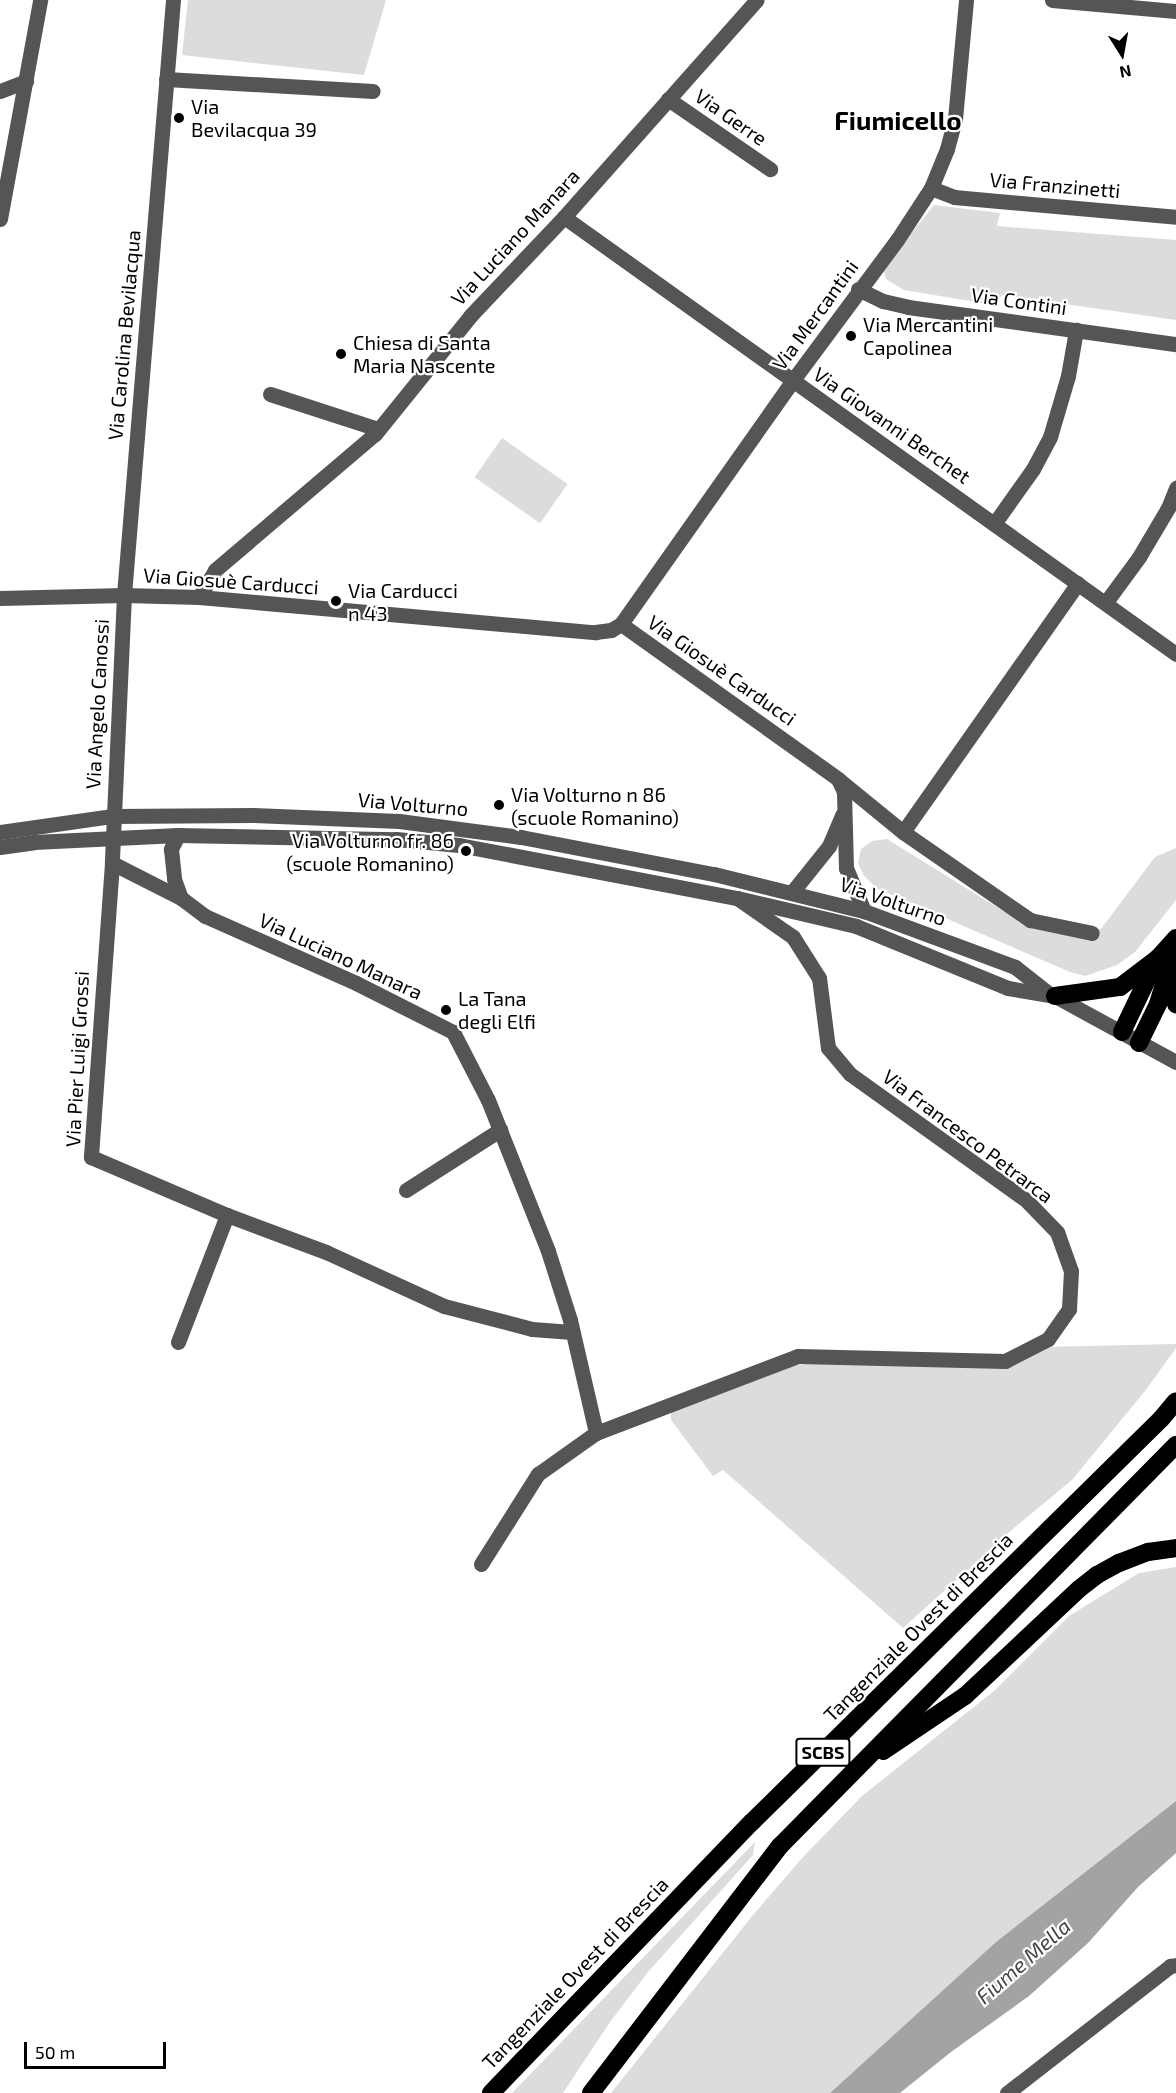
<!DOCTYPE html>
<meta charset="utf-8">
<style>
body{margin:0}
#map{position:relative;width:1176px;height:2093px;overflow:hidden;background:#fff;font-family:"Exo 2",sans-serif}
div>[style]{position:absolute}
.green>*{inset:0;background:#dcdcdc;transform-origin:0 0}
.water>*{inset:0;background:#a3a3a3}
.minor>*{height:15px;margin:-7.5px;padding:0 7.5px;transform-origin:7.5px;border-radius:7.5px;background:#555}
.highway>*{height:18px;margin:-9px;padding:0 9px;transform-origin:9px;border-radius:9px;background:#000}
.dots>*{width:16px;height:16px;translate:-50% -50%;box-sizing:border-box;border:3px solid #fff;border-radius:50%}
span{translate:-50% -50%;white-space:nowrap;text-align:center;line-height:1.15;-webkit-text-stroke:4.5px #fff;paint-order:stroke}
.shield-label span{padding:2px 4px;background:#fff;border:2px solid;border-radius:4px;-webkit-text-stroke-width:0}
.shield-label{font-size:18px;color:#000;font-weight:700}
.poi-label{font-size:20px;color:#000}
.left{translate:0 -50%;text-align:left}
.right{translate:-100% -50%;text-align:right}
.street-label{font-size:20px;color:#000}
.water-label{font-size:21px;color:#444;font-style:italic}
.district-label{font-size:26px;color:#000;font-weight:700}
.north{position:absolute;left:1092px;top:24px;width:60px;height:60px;-webkit-text-stroke:4px #fff;paint-order:stroke;rotate:169deg;font-size:16px;font-weight:700;line-height:24px;text-align:center;color:#000}
.north::after{content:'';display:block;margin:auto;width:21px;height:27px;background:#000;clip-path:polygon(50% 0,100% 100%,50% 72%,0 100%)}
.scale{position:absolute;left:24px;top:2042px;width:142px;height:27px;box-sizing:border-box;border:3px solid #000;border-top:0;padding-left:8px;font-size:18px;line-height:21px;white-space:nowrap;color:#000;-webkit-text-stroke:4px #fff;paint-order:stroke}
</style>
<div id="map">
<div class="green">
<i style="clip-path:polygon(188px 0,386px 0,364px 75px,182px 55px)"></i>
<i style="clip-path:polygon(934px 205px,1000px 213px,997px 226px,1176px 240px,1176px 320px,1002px 295px,994px 305px,904px 290px,886px 279px,883px 268px)"></i>
<i style="left:502px;top:438px;width:80px;height:48px;rotate:35deg"></i>
<i style="clip-path:polygon(887px 839px,1029px 927px,1101px 929px,1155px 857px,1176px 848px,1176px 900px,1135px 952px,1117px 965px,1085px 976px,1070px 972px,878px 889px,864px 876px,858px 863px,861px 849px,872px 841px)"></i>
<i style="clip-path:polygon(1176px 1344px,1176px 1348px,1145px 1391px,1072px 1480px,1014px 1528px,903px 1628px,723px 1470px,713px 1476px,671px 1420px,671px 1411px,790px 1366px,807px 1364px,1006px 1366px,1043px 1347px)"></i>
<i style="clip-path:polygon(1176px 1567px,1176px 1801px,996px 1942px,830px 2093px,611px 2093px,753px 1915px,803px 1857px,862px 1796px,994px 1691px,1069px 1616px,1139px 1573px)"></i>
<i style="clip-path:polygon(755px 1842px,753px 1855px,648px 1972px,610px 2022px,563px 2093px,512px 2093px)"></i>
</div>
<div class="water">
<i style="clip-path:polygon(1176px 1801px,1176px 1853px,1138px 1887px,1088px 1943px,1029px 1996px,951px 2052px,900px 2093px,830px 2093px,996px 1942px)"></i>
</div>
<div class="minor">
<i style="left:173px;top:0;width:597px;rotate:94.71deg"></i>
<i style="left:124px;top:595px;width:268px;rotate:92.6deg"></i>
<i style="left:112px;top:863px;width:295px;rotate:94.1deg"></i>
<i style="left:91px;top:1157px;width:148px;rotate:23.1deg"></i>
<i style="left:227px;top:1215px;width:106px;rotate:20.5deg"></i>
<i style="left:326px;top:1252px;width:130px;rotate:24.6deg"></i>
<i style="left:444px;top:1306px;width:91px;rotate:14.6deg"></i>
<i style="left:532px;top:1329px;width:40px;rotate:4.3deg"></i>
<i style="left:1052px;top:0;width:124px;rotate:5.1deg"></i>
<i style="left:166px;top:79px;width:207px;rotate:3.3deg"></i>
<i style="left:0;top:91px;width:28px;rotate:-21deg"></i>
<i style="left:668px;top:99px;width:124px;rotate:34.5deg"></i>
<i style="left:931px;top:188px;width:25px;rotate:21deg"></i>
<i style="left:954px;top:197px;width:223px;rotate:5.1deg"></i>
<i style="left:564px;top:217px;width:752px;rotate:35.53deg"></i>
<i style="left:0;top:219px;width:223px;rotate:-79.6deg"></i>
<i style="left:858px;top:289px;width:28px;rotate:26deg"></i>
<i style="left:883px;top:301px;width:26px;rotate:13deg"></i>
<i style="left:908px;top:307px;width:271px;rotate:7.9deg"></i>
<i style="left:270px;top:394px;width:114px;rotate:18deg"></i>
<i style="left:994px;top:524px;width:67px;rotate:-54.7deg"></i>
<i style="left:1033px;top:469px;width:36px;rotate:-62deg"></i>
<i style="left:1050px;top:437px;width:64px;rotate:-73.6deg"></i>
<i style="left:1068px;top:376px;width:47px;rotate:-80.1deg"></i>
<i style="left:199px;top:597px;width:31px;rotate:-59deg"></i>
<i style="left:215px;top:570px;width:210px;rotate:-40.4deg"></i>
<i style="left:375px;top:434px;width:153px;rotate:-51.1deg"></i>
<i style="left:471px;top:315px;width:135px;rotate:-46.5deg"></i>
<i style="left:564px;top:217px;width:290px;rotate:-48.4deg"></i>
<i style="left:0;top:598px;width:124px;rotate:-1.4deg"></i>
<i style="left:124px;top:595px;width:75px;rotate:1.5deg"></i>
<i style="left:199px;top:597px;width:398px;rotate:5.1deg"></i>
<i style="left:595px;top:632px;width:16px;rotate:-7deg"></i>
<i style="left:611px;top:630px;width:12px;rotate:-31deg"></i>
<i style="left:621px;top:624px;width:299px;rotate:-54.8deg"></i>
<i style="left:793px;top:380px;width:174px;rotate:-53.4deg"></i>
<i style="left:897px;top:240px;width:62px;rotate:-56.8deg"></i>
<i style="left:931px;top:188px;width:42px;rotate:-67.7deg"></i>
<i style="left:947px;top:149px;width:31px;rotate:-75deg"></i>
<i style="left:955px;top:119px;width:120px;rotate:-84.7deg"></i>
<i style="left:1106px;top:602px;width:56px;rotate:-53.7deg"></i>
<i style="left:1139px;top:557px;width:57px;rotate:-59.4deg"></i>
<i style="left:1168px;top:508px;width:22px;rotate:-68deg"></i>
<i style="left:621px;top:624px;width:267px;rotate:35.5deg"></i>
<i style="left:838px;top:779px;width:84px;rotate:39.2deg"></i>
<i style="left:903px;top:832px;width:155px;rotate:34.7deg"></i>
<i style="left:1030px;top:920px;width:63px;rotate:11.8deg"></i>
<i style="left:838px;top:779px;width:14px;rotate:65deg"></i>
<i style="left:844px;top:792px;width:76px;rotate:88.5deg"></i>
<i style="left:846px;top:868px;width:47px;rotate:67.3deg"></i>
<i style="left:0;top:832px;width:114px;rotate:-8.1deg"></i>
<i style="left:113px;top:816px;width:140px;rotate:-0.4deg"></i>
<i style="left:253px;top:815px;width:146px;rotate:2.4deg"></i>
<i style="left:399px;top:821px;width:123px;rotate:7.5deg"></i>
<i style="left:521px;top:837px;width:197px;rotate:10.9deg"></i>
<i style="left:714px;top:874px;width:154px;rotate:13.9deg"></i>
<i style="left:864px;top:911px;width:161px;rotate:20.3deg"></i>
<i style="left:1015px;top:967px;width:42px;rotate:38.2deg"></i>
<i style="left:903px;top:832px;width:304px;rotate:-54.9deg"></i>
<i style="left:178px;top:835px;width:16px;rotate:117deg"></i>
<i style="left:171px;top:849px;width:30px;rotate:84deg"></i>
<i style="left:174px;top:879px;width:20px;rotate:70deg"></i>
<i style="left:181px;top:898px;width:30px;rotate:37deg"></i>
<i style="left:205px;top:916px;width:165px;rotate:23.9deg"></i>
<i style="left:356px;top:983px;width:109px;rotate:26.8deg"></i>
<i style="left:453px;top:1032px;width:76px;rotate:62.8deg"></i>
<i style="left:488px;top:1100px;width:162px;rotate:68.3deg"></i>
<i style="left:548px;top:1251px;width:72px;rotate:72.3deg"></i>
<i style="left:570px;top:1320px;width:116px;rotate:77deg"></i>
<i style="left:0;top:847px;width:34px;rotate:-8deg"></i>
<i style="left:34px;top:842px;width:144px;rotate:-2.8deg"></i>
<i style="left:178px;top:835px;width:218px;rotate:1.1deg"></i>
<i style="left:396px;top:839px;width:63px;rotate:5.4deg"></i>
<i style="left:459px;top:845px;width:283px;rotate:10.8deg"></i>
<i style="left:737px;top:898px;width:122px;rotate:13.2deg"></i>
<i style="left:856px;top:926px;width:164px;rotate:22.2deg"></i>
<i style="left:1008px;top:988px;width:48px;rotate:9.7deg"></i>
<i style="left:1055px;top:996px;width:138px;rotate:28.6deg"></i>
<i style="left:112px;top:863px;width:77px;rotate:26.9deg"></i>
<i style="left:793px;top:891px;width:58px;rotate:-51.3deg"></i>
<i style="left:829px;top:846px;width:34px;rotate:-67deg"></i>
<i style="left:406px;top:1190px;width:112px;rotate:-32.6deg"></i>
<i style="left:178px;top:1342px;width:136px;rotate:-68.9deg"></i>
<i style="left:481px;top:1564px;width:107px;rotate:-57.7deg"></i>
<i style="left:538px;top:1474px;width:71px;rotate:-35.3deg"></i>
<i style="left:596px;top:1433px;width:216px;rotate:-20.9deg"></i>
<i style="left:798px;top:1356px;width:207px;rotate:1.4deg"></i>
<i style="left:1005px;top:1361px;width:48px;rotate:-27.1deg"></i>
<i style="left:1048px;top:1339px;width:37px;rotate:-55deg"></i>
<i style="left:1069px;top:1309px;width:38px;rotate:-87deg"></i>
<i style="left:1071px;top:1271px;width:41px;rotate:-109.7deg"></i>
<i style="left:1057px;top:1232px;width:45px;rotate:-134.1deg"></i>
<i style="left:1026px;top:1200px;width:216px;rotate:-144.4deg"></i>
<i style="left:850px;top:1074px;width:34px;rotate:-130deg"></i>
<i style="left:828px;top:1048px;width:71px;rotate:-97.3deg"></i>
<i style="left:819px;top:978px;width:49px;rotate:-122.4deg"></i>
<i style="left:793px;top:937px;width:68px;rotate:-145.1deg"></i>
<i style="left:1007px;top:2093px;width:207px;rotate:-37.9deg"></i>
<i style="left:1170px;top:1966px;width:6px;rotate:-9deg"></i>
</div>
<div class="highway">
<i style="left:1170px;top:970px;width:35px;rotate:80deg"></i>
<i style="left:1055px;top:996px;width:66px;rotate:-7.9deg"></i>
<i style="left:1120px;top:987px;width:48px;rotate:-37.3deg"></i>
<i style="left:1158px;top:958px;width:27px;rotate:-48deg"></i>
<i style="left:1122px;top:1032px;width:81px;rotate:-64.4deg"></i>
<i style="left:1139px;top:1043px;width:43px;rotate:-64deg"></i>
<i style="left:1158px;top:1004px;width:62px;rotate:-73deg"></i>
<i style="left:883px;top:1751px;width:99px;rotate:-33.9deg"></i>
<i style="left:965px;top:1696px;width:156px;rotate:-43.2deg"></i>
<i style="left:1079px;top:1589px;width:23px;rotate:-38deg"></i>
<i style="left:1097px;top:1575px;width:25px;rotate:-29deg"></i>
<i style="left:1119px;top:1563px;width:31px;rotate:-21deg"></i>
<i style="left:1148px;top:1552px;width:28px;rotate:-8deg"></i>
<i style="left:491px;top:2093px;width:376px;rotate:-46.1deg"></i>
<i style="left:752px;top:1822px;width:574px;rotate:-44.58deg"></i>
<i style="left:1161px;top:1419px;width:23px;rotate:-50deg"></i>
<i style="left:591px;top:2093px;width:311px;rotate:-52.6deg"></i>
<i style="left:780px;top:1846px;width:564px;rotate:-45.36deg"></i>
</div>
<div class="dots">
<i style="left:179px;top:118px;background:#000"></i>
<i style="left:851px;top:336px;background:#000"></i>
<i style="left:341px;top:354px;background:#000"></i>
<i style="left:336px;top:601px;background:#000"></i>
<i style="left:499px;top:805px;background:#000"></i>
<i style="left:466px;top:851px;background:#000"></i>
<i style="left:446px;top:1010px;background:#000"></i>
</div>
<div class="shield-label">
<span style="left:823px;top:1752px">SCBS</span>
</div>
<div class="poi-label">
<span class="left" style="left:191px;top:118px">Via<br>Bevilacqua 39</span>
<span class="left" style="left:863px;top:336px">Via Mercantini<br>Capolinea</span>
<span class="left" style="left:353px;top:354px">Chiesa di Santa<br>Maria Nascente</span>
<span class="left" style="left:348px;top:602px">Via Carducci<br>n 43</span>
<span class="left" style="left:511px;top:806px">Via Volturno n 86<br>(scuole Romanino)</span>
<span class="right" style="left:454px;top:852px">Via Volturno fr. 86<br>(scuole Romanino)</span>
<span class="left" style="left:458px;top:1010px">La Tana<br>degli Elfi</span>
</div>
<div class="street-label">
<span style="left:731px;top:117px;rotate:35deg">Via Gerre</span>
<span style="left:1055px;top:185px;rotate:5deg">Via Franzinetti</span>
<span style="left:515px;top:237px;rotate:-47deg">Via Luciano Manara</span>
<span style="left:1019px;top:301px;rotate:8deg">Via Contini</span>
<span style="left:815px;top:315px;rotate:-54deg">Via Mercantini</span>
<span style="left:124px;top:335px;rotate:-85deg">Via Carolina Bevilacqua</span>
<span style="left:892px;top:425px;rotate:35deg">Via Giovanni Berchet</span>
<span style="left:231px;top:581px;rotate:4deg">Via Giosuè Carducci</span>
<span style="left:722px;top:670px;rotate:35deg">Via Giosuè Carducci</span>
<span style="left:97px;top:704px;rotate:-87deg">Via Angelo Canossi</span>
<span style="left:413px;top:804px;rotate:5deg">Via Volturno</span>
<span style="left:893px;top:901px;rotate:19deg">Via Volturno</span>
<span style="left:341px;top:956px;rotate:25deg">Via Luciano Manara</span>
<span style="left:77px;top:1059px;rotate:-87deg">Via Pier Luigi Grossi</span>
<span style="left:968px;top:1136px;rotate:37deg">Via Francesco Petrarca</span>
<span style="left:918px;top:1627px;rotate:-45deg">Tangenziale Ovest di Brescia</span>
<span style="left:575px;top:1973px;rotate:-46deg">Tangenziale Ovest di Brescia</span>
</div>
<div class="water-label">
<span style="left:1023px;top:1961px;rotate:-41deg">Fiume Mella</span>
</div>
<div class="district-label">
<span style="left:898px;top:120px">Fiumicello</span>
</div>
<div class="north">N</div>
<div class="scale">50 m</div>
</div>
